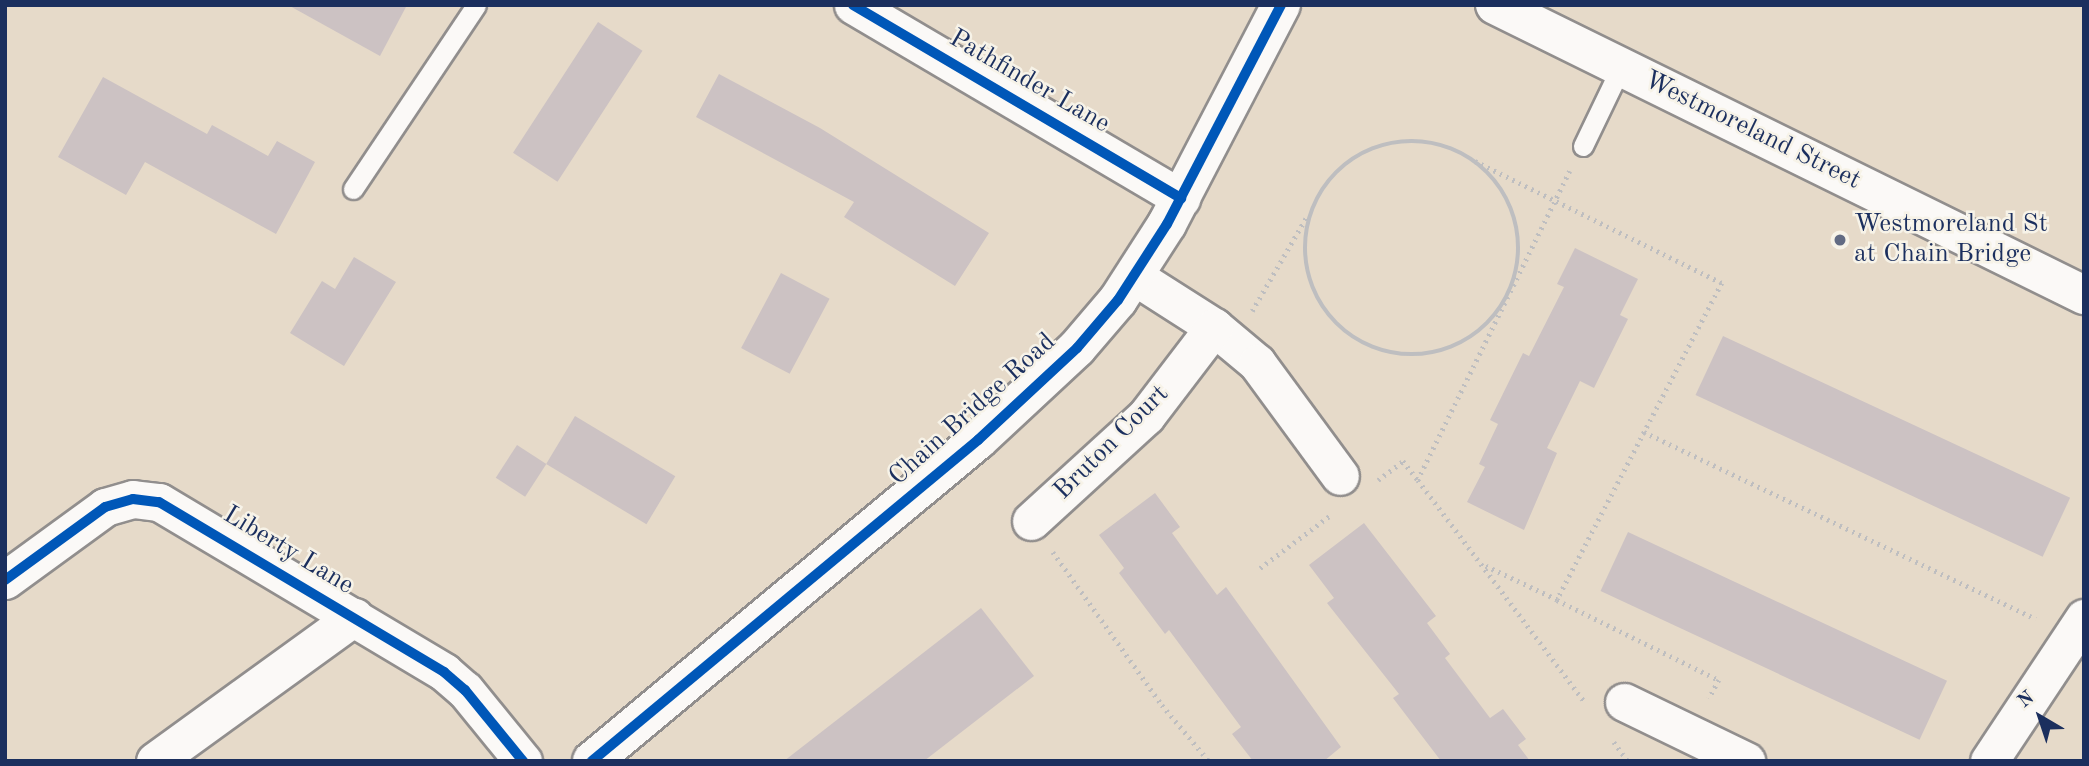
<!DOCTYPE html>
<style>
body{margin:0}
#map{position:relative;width:2089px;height:766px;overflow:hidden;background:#e6dac9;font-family:"Old Standard TT",serif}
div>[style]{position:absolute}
.building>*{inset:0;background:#ccc2c3;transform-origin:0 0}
.path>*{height:4.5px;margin-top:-2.25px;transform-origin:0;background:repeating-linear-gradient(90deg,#bebec0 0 2px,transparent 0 7px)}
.path>.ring{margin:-2.25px;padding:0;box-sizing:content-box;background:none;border:4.5px solid #bebec0;border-radius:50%}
.roads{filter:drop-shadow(2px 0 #918e8d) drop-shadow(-2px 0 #918e8d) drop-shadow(0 2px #918e8d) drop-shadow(0 -2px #918e8d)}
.lane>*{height:19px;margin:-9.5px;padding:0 9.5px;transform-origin:9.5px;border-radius:9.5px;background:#fbf9f7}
.street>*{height:37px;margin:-18.5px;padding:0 18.5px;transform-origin:18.5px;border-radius:18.5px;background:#fbf9f7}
.secondary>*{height:38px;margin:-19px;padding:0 19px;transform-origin:19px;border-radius:19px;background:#fbf9f7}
.cycleway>*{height:10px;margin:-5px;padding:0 5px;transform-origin:5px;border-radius:5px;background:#0057b8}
.dots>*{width:19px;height:19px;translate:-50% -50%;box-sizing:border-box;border:4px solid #f7f3e8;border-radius:50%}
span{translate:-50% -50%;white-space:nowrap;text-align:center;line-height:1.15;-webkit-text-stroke:5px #f7f3e8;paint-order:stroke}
.street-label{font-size:26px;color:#1b2f5e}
.poi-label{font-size:26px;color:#1b2f5e}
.left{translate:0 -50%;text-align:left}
.frame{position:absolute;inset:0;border:7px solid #1b2f5e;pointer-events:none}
.north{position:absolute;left:2005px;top:682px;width:70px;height:70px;-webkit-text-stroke:5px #f7f3e8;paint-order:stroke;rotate:321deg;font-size:19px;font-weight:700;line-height:28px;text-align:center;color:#1b2f5e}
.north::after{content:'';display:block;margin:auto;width:24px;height:32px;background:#1b2f5e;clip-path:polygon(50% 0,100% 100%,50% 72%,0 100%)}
</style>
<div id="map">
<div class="building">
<i style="clip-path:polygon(288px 5px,407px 5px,380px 56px)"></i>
<i style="left:598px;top:22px;width:53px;height:156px;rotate:33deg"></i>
<i style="clip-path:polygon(719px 74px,820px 128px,989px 233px,955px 286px,844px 217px,854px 202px,696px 117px)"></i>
<i style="clip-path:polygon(103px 77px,207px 134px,212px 125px,268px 156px,277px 141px,315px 162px,276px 234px,145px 162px,126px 195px,58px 157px)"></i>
<i style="clip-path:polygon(1575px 248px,1638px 279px,1620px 315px,1628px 319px,1594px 388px,1580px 381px,1547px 448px,1557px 453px,1524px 530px,1467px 502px,1485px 467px,1479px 464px,1498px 424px,1490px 420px,1523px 353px,1529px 356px,1564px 287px,1557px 284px)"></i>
<i style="clip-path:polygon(354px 257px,396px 282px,344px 366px,290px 333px,322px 281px,335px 289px)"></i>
<i style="left:781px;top:273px;width:55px;height:85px;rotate:28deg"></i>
<i style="left:1723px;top:336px;width:383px;height:65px;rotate:25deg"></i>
<i style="left:575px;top:416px;width:117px;height:56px;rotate:31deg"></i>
<i style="left:517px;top:445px;width:35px;height:39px;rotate:33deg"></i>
<i style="clip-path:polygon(1155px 493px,1180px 527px,1172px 533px,1195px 565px,1217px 595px,1226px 587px,1341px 747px,1324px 761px,1253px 761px,1232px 734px,1241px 727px,1169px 630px,1165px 634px,1119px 573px,1124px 568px,1099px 535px)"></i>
<i style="clip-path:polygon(1364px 523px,1436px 616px,1427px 623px,1450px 654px,1445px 658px,1490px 718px,1503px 709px,1526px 739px,1518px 745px,1530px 761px,1441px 761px,1393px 698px,1399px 694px,1327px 603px,1334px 598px,1309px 565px)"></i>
<i style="left:1628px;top:532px;width:352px;height:65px;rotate:25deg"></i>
<i style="clip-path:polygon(981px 608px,1034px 676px,924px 761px,784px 761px)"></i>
</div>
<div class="path">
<i class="ring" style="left:1305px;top:141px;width:209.5px;height:209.5px"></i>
<i style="left:1475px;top:161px;width:275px;rotate:26.3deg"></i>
<i style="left:1722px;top:283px;width:357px;rotate:117.5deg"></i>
<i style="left:1557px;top:600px;width:84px;rotate:-154.7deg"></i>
<i style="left:1570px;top:171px;width:344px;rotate:116.2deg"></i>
<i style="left:1418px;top:480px;width:276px;rotate:53.1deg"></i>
<i style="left:1252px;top:311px;width:110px;rotate:-59.9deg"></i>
<i style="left:1644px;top:432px;width:434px;rotate:25.5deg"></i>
<i style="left:1378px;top:480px;width:31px;rotate:-37deg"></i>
<i style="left:1403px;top:461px;width:24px;rotate:52deg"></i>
<i style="left:1053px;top:552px;width:188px;rotate:54.5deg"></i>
<i style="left:1162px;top:705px;width:73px;rotate:50deg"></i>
<i style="left:1260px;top:568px;width:90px;rotate:-36.9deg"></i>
<i style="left:1557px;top:600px;width:181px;rotate:26.3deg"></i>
<i style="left:1719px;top:680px;width:21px;rotate:118deg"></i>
<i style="left:1614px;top:742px;width:24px;rotate:54deg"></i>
</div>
<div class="roads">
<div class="lane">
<i style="left:1583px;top:146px;width:88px;rotate:-64.3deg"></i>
<i style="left:353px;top:189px;width:221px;rotate:-56.2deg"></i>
</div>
<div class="street">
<i style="left:853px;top:5px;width:381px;rotate:30.5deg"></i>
<i style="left:1134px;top:276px;width:95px;rotate:32.5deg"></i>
<i style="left:1214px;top:327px;width:56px;rotate:39.9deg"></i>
<i style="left:1257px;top:363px;width:140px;rotate:53.7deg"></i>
<i style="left:1031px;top:521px;width:156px;rotate:-42.4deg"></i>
<i style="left:1146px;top:416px;width:112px;rotate:-52.6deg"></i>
<i style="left:5px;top:580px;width:124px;rotate:-36.1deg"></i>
<i style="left:105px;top:507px;width:29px;rotate:-16deg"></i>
<i style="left:133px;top:499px;width:26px;rotate:7deg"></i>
<i style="left:159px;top:502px;width:332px;rotate:30.8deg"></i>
<i style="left:444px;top:672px;width:28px;rotate:41deg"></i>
<i style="left:465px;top:690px;width:92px;rotate:50.8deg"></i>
<i style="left:1624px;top:702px;width:136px;rotate:25.8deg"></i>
<i style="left:155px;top:761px;width:246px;rotate:-35.9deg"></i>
<i style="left:1989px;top:761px;width:172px;rotate:-56.4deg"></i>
</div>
<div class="secondary">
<i style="left:1495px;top:5px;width:657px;rotate:26.21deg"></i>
<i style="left:592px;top:761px;width:502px;rotate:-39.75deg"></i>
<i style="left:978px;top:440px;width:135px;rotate:-42.9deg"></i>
<i style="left:1077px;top:348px;width:63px;rotate:-49.5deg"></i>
<i style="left:1118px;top:300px;width:90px;rotate:-57.2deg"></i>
<i style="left:1167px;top:224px;width:247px;rotate:-62.5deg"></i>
</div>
</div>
<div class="cycleway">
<i style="left:853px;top:5px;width:381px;rotate:30.5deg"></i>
<i style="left:5px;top:580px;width:124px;rotate:-36.1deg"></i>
<i style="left:105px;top:507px;width:29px;rotate:-16deg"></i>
<i style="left:133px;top:499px;width:26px;rotate:7deg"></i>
<i style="left:159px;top:502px;width:332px;rotate:30.8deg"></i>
<i style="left:444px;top:672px;width:28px;rotate:41deg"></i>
<i style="left:465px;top:690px;width:92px;rotate:50.8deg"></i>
<i style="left:592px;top:761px;width:502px;rotate:-39.75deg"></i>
<i style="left:978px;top:440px;width:135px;rotate:-42.9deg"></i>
<i style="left:1077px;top:348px;width:63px;rotate:-49.5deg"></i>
<i style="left:1118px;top:300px;width:90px;rotate:-57.2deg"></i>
<i style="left:1167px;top:224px;width:247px;rotate:-62.5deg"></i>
</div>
<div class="dots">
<i style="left:1840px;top:240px;background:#626b83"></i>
</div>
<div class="street-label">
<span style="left:1029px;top:82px;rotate:30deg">Pathfinder Lane</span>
<span style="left:1752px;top:131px;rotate:26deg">Westmoreland Street</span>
<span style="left:973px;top:410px;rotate:-42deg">Chain Bridge Road</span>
<span style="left:1112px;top:443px;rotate:-45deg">Bruton Court</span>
<span style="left:288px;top:551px;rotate:31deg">Liberty Lane</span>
</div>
<div class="poi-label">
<span class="left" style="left:1854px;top:240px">Westmoreland St<br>at Chain Bridge</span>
</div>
<div class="frame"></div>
<div class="north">N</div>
</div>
